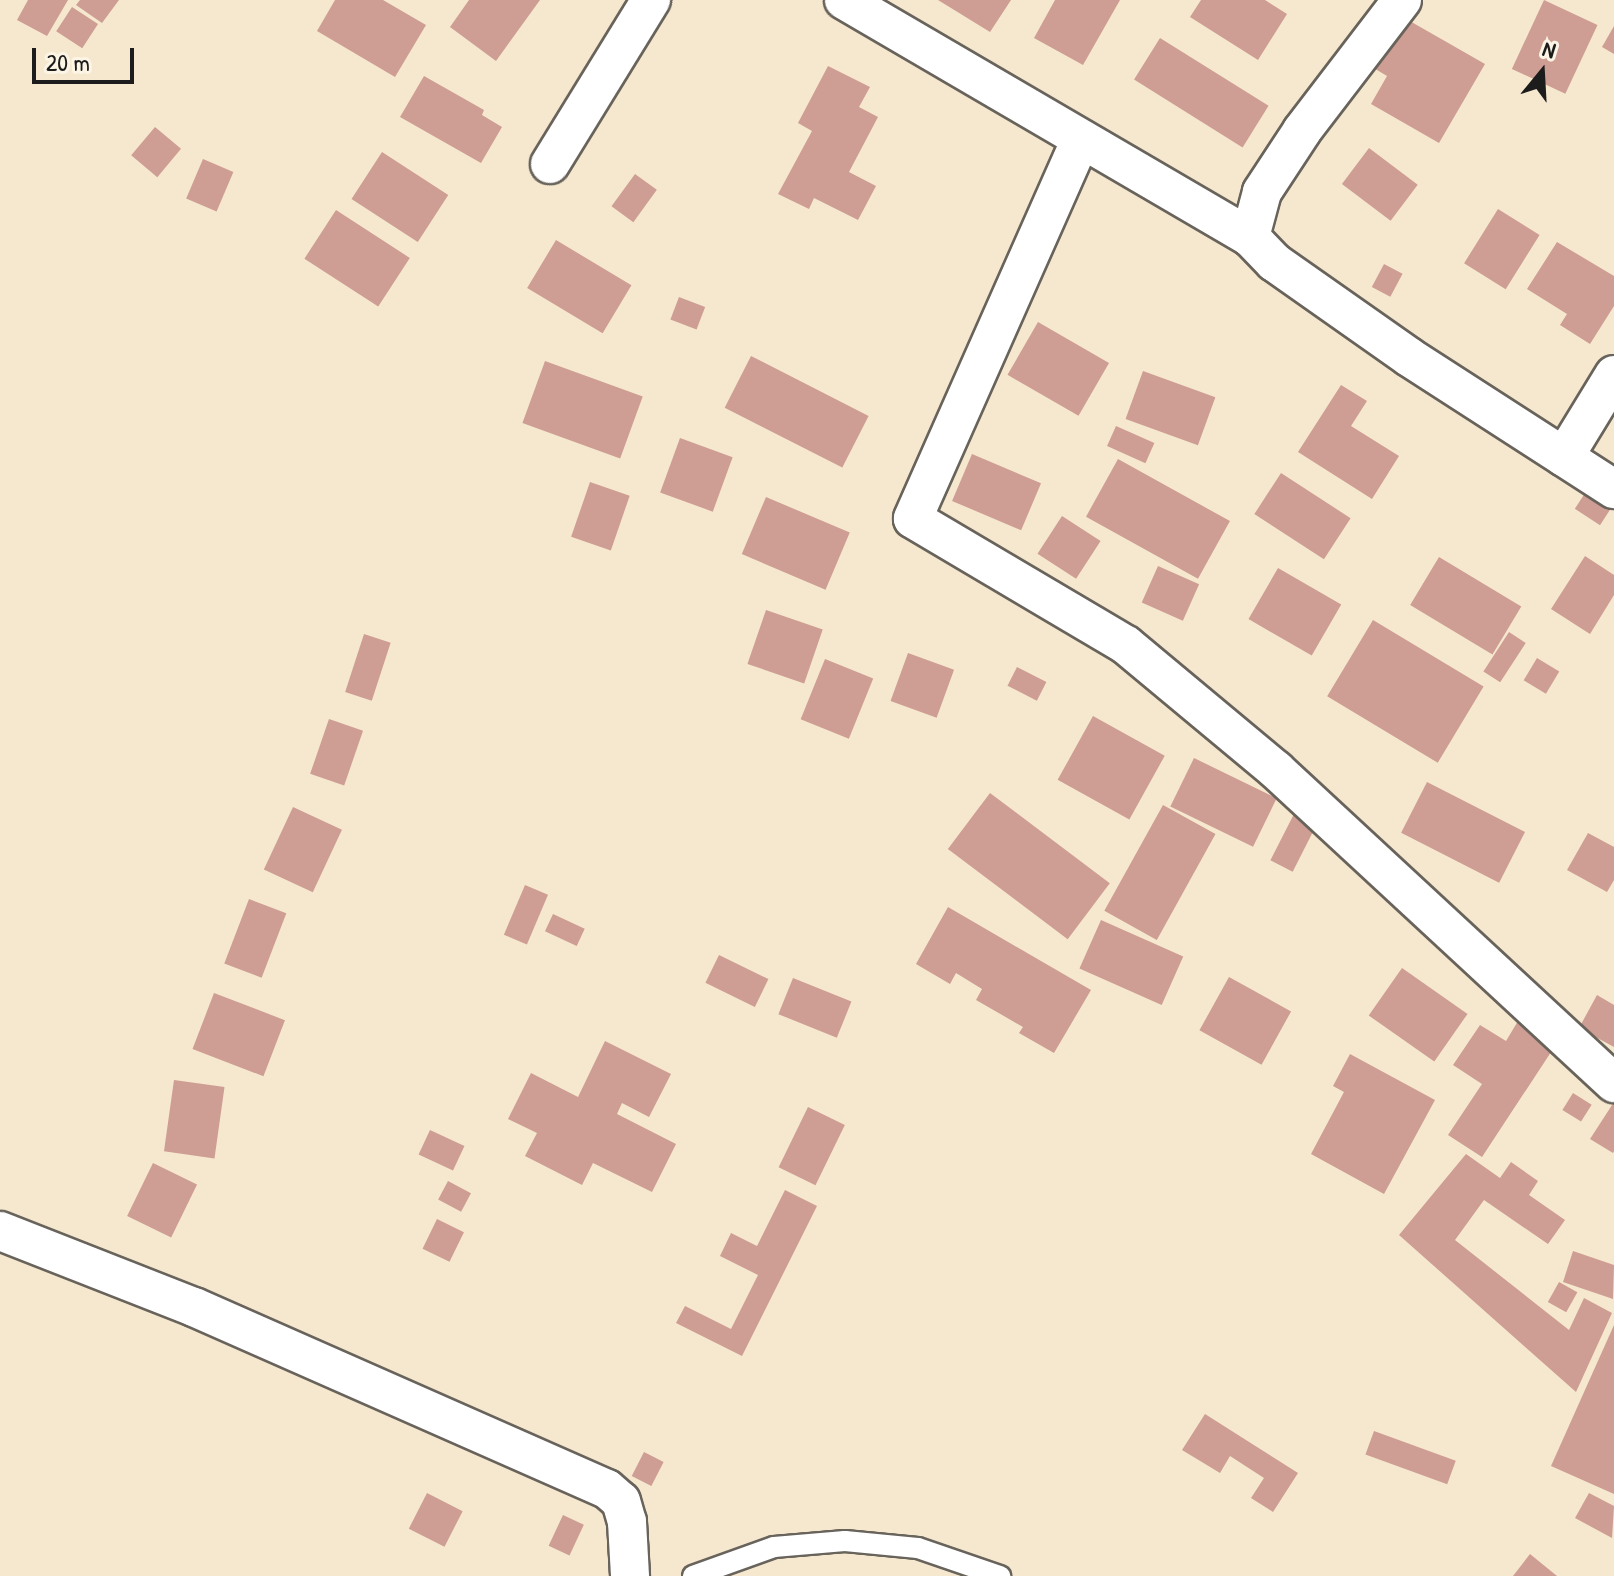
<!DOCTYPE html>
<style>
body{margin:0}
#map{position:relative;width:1614px;height:1576px;overflow:hidden;background:#f6e8cf;font-family:"Patrick Hand",sans-serif}
div>[style]{position:absolute}
.building>*{inset:0;background:#ce9d93;transform-origin:0 0}
.roads{filter:drop-shadow(2px 0 #68635b) drop-shadow(-2px 0 #68635b) drop-shadow(0 2px #68635b) drop-shadow(0 -2px #68635b)}
.lane>*{height:20px;margin:-10px;padding:0 10px;transform-origin:10px;border-radius:10px;background:#fff}
.street>*{height:38px;margin:-19px;padding:0 19px;transform-origin:19px;border-radius:19px;background:#fff}
span{translate:-50% -50%;white-space:nowrap;text-align:center;line-height:1.15;-webkit-text-stroke:8px #fcf5e5;paint-order:stroke}
.north{position:absolute;left:1502px;top:32px;width:80px;height:80px;-webkit-text-stroke:6px #fcf5e5;paint-order:stroke;rotate:18deg;font-size:22px;font-weight:700;line-height:32px;text-align:center;color:#1c1c1c}
.north::after{content:'';display:block;margin:auto;width:28px;height:36px;background:#1c1c1c;clip-path:polygon(50% 0,100% 100%,50% 72%,0 100%)}
.scale{position:absolute;left:32px;top:48px;width:102px;height:36px;box-sizing:border-box;border:4px solid #1c1c1c;border-top:0;padding-left:10px;font-size:24px;line-height:28px;white-space:nowrap;color:#1c1c1c;-webkit-text-stroke:6px #fcf5e5;paint-order:stroke}
</style>
<div id="map">
<div class="building">
<i style="clip-path:polygon(28px 0,68px 0,47px 36px,17px 20px)"></i>
<i style="clip-path:polygon(80px 0,119px 0,102px 23px,76px 5px)"></i>
<i style="clip-path:polygon(335px 0,383px 0,426px 25px,395px 77px,317px 31px)"></i>
<i style="clip-path:polygon(469px 0,540px 0,496px 61px,450px 27px)"></i>
<i style="clip-path:polygon(938px 0,1011px 0,990px 32px)"></i>
<i style="clip-path:polygon(1055px 0,1120px 0,1083px 65px,1034px 38px)"></i>
<i style="clip-path:polygon(1201px 0,1265px 0,1287px 14px,1258px 60px,1190px 17px)"></i>
<i style="left:1544px;top:0;width:59px;height:76px;rotate:25deg"></i>
<i style="left:72px;top:7px;width:31px;height:29px;rotate:33deg"></i>
<i style="clip-path:polygon(1401px 16px,1485px 64px,1439px 143px,1371px 104px,1387px 76px,1372px 67px)"></i>
<i style="clip-path:polygon(1614px 26px,1614px 54px,1602px 47px)"></i>
<i style="left:1160px;top:38px;width:128px;height:49px;rotate:32deg"></i>
<i style="clip-path:polygon(828px 66px,870px 87px,859px 107px,878px 117px,849px 172px,876px 186px,858px 220px,814px 198px,809px 209px,778px 194px,812px 131px,798px 123px)"></i>
<i style="clip-path:polygon(424px 76px,484px 110px,482px 115px,502px 127px,481px 163px,400px 117px)"></i>
<i style="left:155px;top:127px;width:34px;height:37px;rotate:40deg"></i>
<i style="left:1369px;top:148px;width:61px;height:45px;rotate:37deg"></i>
<i style="left:382px;top:152px;width:79px;height:56px;rotate:33deg"></i>
<i style="left:203px;top:159px;width:33px;height:43px;rotate:23deg"></i>
<i style="left:635px;top:174px;width:27px;height:40px;rotate:36deg"></i>
<i style="left:1498px;top:209px;width:49px;height:64px;rotate:32deg"></i>
<i style="left:336px;top:210px;width:88px;height:58px;rotate:33deg"></i>
<i style="left:556px;top:240px;width:88px;height:56px;rotate:31deg"></i>
<i style="clip-path:polygon(1557px 242px,1614px 276px,1614px 306px,1590px 344px,1560px 325px,1567px 314px,1527px 289px)"></i>
<i style="left:1384px;top:264px;width:21px;height:26px;rotate:28deg"></i>
<i style="left:679px;top:297px;width:28px;height:24px;rotate:21deg"></i>
<i style="left:1038px;top:322px;width:82px;height:61px;rotate:30deg"></i>
<i style="left:751px;top:356px;width:132px;height:58px;rotate:27deg"></i>
<i style="left:545px;top:361px;width:104px;height:66px;rotate:20deg"></i>
<i style="left:1143px;top:371px;width:77px;height:51px;rotate:20deg"></i>
<i style="clip-path:polygon(1341px 385px,1367px 401px,1351px 426px,1399px 456px,1372px 499px,1298px 452px)"></i>
<i style="left:1116px;top:426px;width:42px;height:22px;rotate:24deg"></i>
<i style="left:680px;top:438px;width:56px;height:58px;rotate:20deg"></i>
<i style="left:972px;top:454px;width:75px;height:51px;rotate:23deg"></i>
<i style="left:1118px;top:459px;width:128px;height:66px;rotate:29deg"></i>
<i style="left:1281px;top:473px;width:83px;height:49px;rotate:33deg"></i>
<i style="left:590px;top:482px;width:42px;height:58px;rotate:19deg"></i>
<i style="left:1589px;top:487px;width:30px;height:26px;rotate:33deg"></i>
<i style="left:766px;top:497px;width:91px;height:62px;rotate:23deg"></i>
<i style="left:1062px;top:516px;width:46px;height:45px;rotate:33deg"></i>
<i style="clip-path:polygon(1585px 556px,1614px 575px,1614px 595px,1590px 634px,1551px 609px)"></i>
<i style="left:1439px;top:557px;width:96px;height:56px;rotate:31deg"></i>
<i style="left:1158px;top:566px;width:45px;height:40px;rotate:24deg"></i>
<i style="left:1278px;top:568px;width:73px;height:59px;rotate:30deg"></i>
<i style="left:766px;top:610px;width:60px;height:57px;rotate:19deg"></i>
<i style="left:1373px;top:620px;width:129px;height:89px;rotate:31deg"></i>
<i style="left:1509px;top:632px;width:20px;height:47px;rotate:33deg"></i>
<i style="left:364px;top:634px;width:28px;height:61px;rotate:18deg"></i>
<i style="left:908px;top:653px;width:49px;height:51px;rotate:20deg"></i>
<i style="left:1537px;top:658px;width:26px;height:26px;rotate:31deg"></i>
<i style="left:825px;top:659px;width:52px;height:65px;rotate:22deg"></i>
<i style="left:1017px;top:667px;width:33px;height:21px;rotate:27deg"></i>
<i style="left:1093px;top:716px;width:82px;height:73px;rotate:29deg"></i>
<i style="left:329px;top:719px;width:36px;height:58px;rotate:19deg"></i>
<i style="left:1194px;top:758px;width:92px;height:54px;rotate:26deg"></i>
<i style="left:1427px;top:782px;width:110px;height:57px;rotate:27deg"></i>
<i style="left:990px;top:793px;width:150px;height:70px;rotate:37deg"></i>
<i style="left:1163px;top:805px;width:60px;height:121px;rotate:29deg"></i>
<i style="left:293px;top:807px;width:54px;height:69px;rotate:25deg"></i>
<i style="left:1294px;top:814px;width:25px;height:52px;rotate:27deg"></i>
<i style="clip-path:polygon(1588px 833px,1614px 847px,1614px 880px,1607px 892px,1567px 870px)"></i>
<i style="left:525px;top:885px;width:25px;height:54px;rotate:23deg"></i>
<i style="left:249px;top:899px;width:40px;height:69px;rotate:21deg"></i>
<i style="clip-path:polygon(948px 907px,1091px 990px,1054px 1053px,1019px 1033px,1023px 1027px,976px 1000px,982px 989px,956px 973px,950px 984px,916px 964px)"></i>
<i style="left:553px;top:914px;width:35px;height:19px;rotate:25deg"></i>
<i style="left:1101px;top:920px;width:90px;height:53px;rotate:24deg"></i>
<i style="left:719px;top:955px;width:55px;height:31px;rotate:26deg"></i>
<i style="left:1402px;top:968px;width:80px;height:58px;rotate:35deg"></i>
<i style="left:1229px;top:977px;width:71px;height:61px;rotate:29deg"></i>
<i style="left:793px;top:978px;width:63px;height:39px;rotate:22deg"></i>
<i style="left:214px;top:993px;width:76px;height:60px;rotate:21deg"></i>
<i style="clip-path:polygon(1597px 995px,1614px 1005px,1614px 1047px,1579px 1028px)"></i>
<i style="clip-path:polygon(1518px 1021px,1555px 1046px,1482px 1157px,1448px 1135px,1482px 1084px,1453px 1065px,1480px 1025px,1506px 1041px)"></i>
<i style="clip-path:polygon(605px 1041px,671px 1074px,649px 1117px,622px 1103px,617px 1114px,676px 1144px,652px 1192px,593px 1163px,582px 1185px,525px 1156px,537px 1133px,508px 1119px,531px 1073px,578px 1097px)"></i>
<i style="clip-path:polygon(1350px 1054px,1435px 1100px,1384px 1194px,1311px 1154px,1344px 1092px,1333px 1086px)"></i>
<i style="left:174px;top:1080px;width:51px;height:72px;rotate:8deg"></i>
<i style="left:1573px;top:1093px;width:22px;height:20px;rotate:32deg"></i>
<i style="clip-path:polygon(1614px 1102px,1614px 1151px,1613px 1153px,1590px 1139px)"></i>
<i style="left:808px;top:1107px;width:41px;height:67px;rotate:26deg"></i>
<i style="left:430px;top:1130px;width:38px;height:27px;rotate:25deg"></i>
<i style="clip-path:polygon(1466px 1154px,1500px 1178px,1511px 1162px,1538px 1181px,1529px 1195px,1565px 1220px,1548px 1244px,1484px 1200px,1455px 1240px,1569px 1330px,1584px 1298px,1612px 1313px,1576px 1392px,1399px 1235px)"></i>
<i style="left:153px;top:1163px;width:49px;height:59px;rotate:26deg"></i>
<i style="left:448px;top:1181px;width:26px;height:21px;rotate:28deg"></i>
<i style="clip-path:polygon(785px 1190px,817px 1206px,742px 1356px,676px 1323px,685px 1306px,731px 1329px,758px 1275px,720px 1256px,731px 1233px,757px 1246px)"></i>
<i style="left:437px;top:1219px;width:30px;height:33px;rotate:26deg"></i>
<i style="clip-path:polygon(1573px 1251px,1614px 1265px,1613px 1299px,1563px 1282px)"></i>
<i style="left:1559px;top:1282px;width:21px;height:23px;rotate:29deg"></i>
<i style="clip-path:polygon(1614px 1325px,1614px 1494px,1551px 1466px)"></i>
<i style="clip-path:polygon(1205px 1414px,1298px 1473px,1273px 1512px,1251px 1498px,1264px 1478px,1230px 1456px,1220px 1473px,1182px 1450px)"></i>
<i style="left:1374px;top:1431px;width:87px;height:25px;rotate:20deg"></i>
<i style="left:644px;top:1452px;width:22px;height:27px;rotate:27deg"></i>
<i style="left:427px;top:1493px;width:40px;height:40px;rotate:27deg"></i>
<i style="clip-path:polygon(1589px 1493px,1614px 1506px,1612px 1538px,1575px 1518px)"></i>
<i style="left:563px;top:1515px;width:23px;height:34px;rotate:25deg"></i>
<i style="clip-path:polygon(1530px 1554px,1557px 1576px,1513px 1576px)"></i>
</div>
<div class="roads">
<div class="lane">
<i style="left:693px;top:1576px;width:86px;rotate:-19.7deg"></i>
<i style="left:774px;top:1547px;width:71px;rotate:-4.8deg"></i>
<i style="left:845px;top:1541px;width:73px;rotate:5.5deg"></i>
<i style="left:918px;top:1548px;width:87px;rotate:18.9deg"></i>
</div>
<div class="street">
<i style="left:844px;top:0;width:470px;rotate:30.3deg"></i>
<i style="left:1402px;top:0;width:165px;rotate:127.4deg"></i>
<i style="left:1302px;top:131px;width:73px;rotate:123.3deg"></i>
<i style="left:1262px;top:192px;width:47px;rotate:104.9deg"></i>
<i style="left:1250px;top:237px;width:35px;rotate:46deg"></i>
<i style="left:1274px;top:262px;width:165px;rotate:35.1deg"></i>
<i style="left:1409px;top:357px;width:244px;rotate:32.8deg"></i>
<i style="left:1081px;top:139px;width:415px;rotate:113.9deg"></i>
<i style="left:913px;top:519px;width:247px;rotate:30.6deg"></i>
<i style="left:1126px;top:645px;width:195px;rotate:39.8deg"></i>
<i style="left:1276px;top:770px;width:461px;rotate:42.8deg"></i>
<i style="left:550px;top:164px;width:193px;rotate:-58.4deg"></i>
<i style="left:1564px;top:457px;width:96px;rotate:-58.6deg"></i>
<i style="left:0;top:1231px;width:208px;rotate:21.4deg"></i>
<i style="left:194px;top:1307px;width:451px;rotate:23.8deg"></i>
<i style="left:607px;top:1489px;width:18px;rotate:41deg"></i>
<i style="left:621px;top:1501px;width:22px;rotate:74deg"></i>
<i style="left:627px;top:1522px;width:54px;rotate:86.8deg"></i>
</div>
</div>
<div class="north">N</div>
<div class="scale">20 m</div>
</div>
